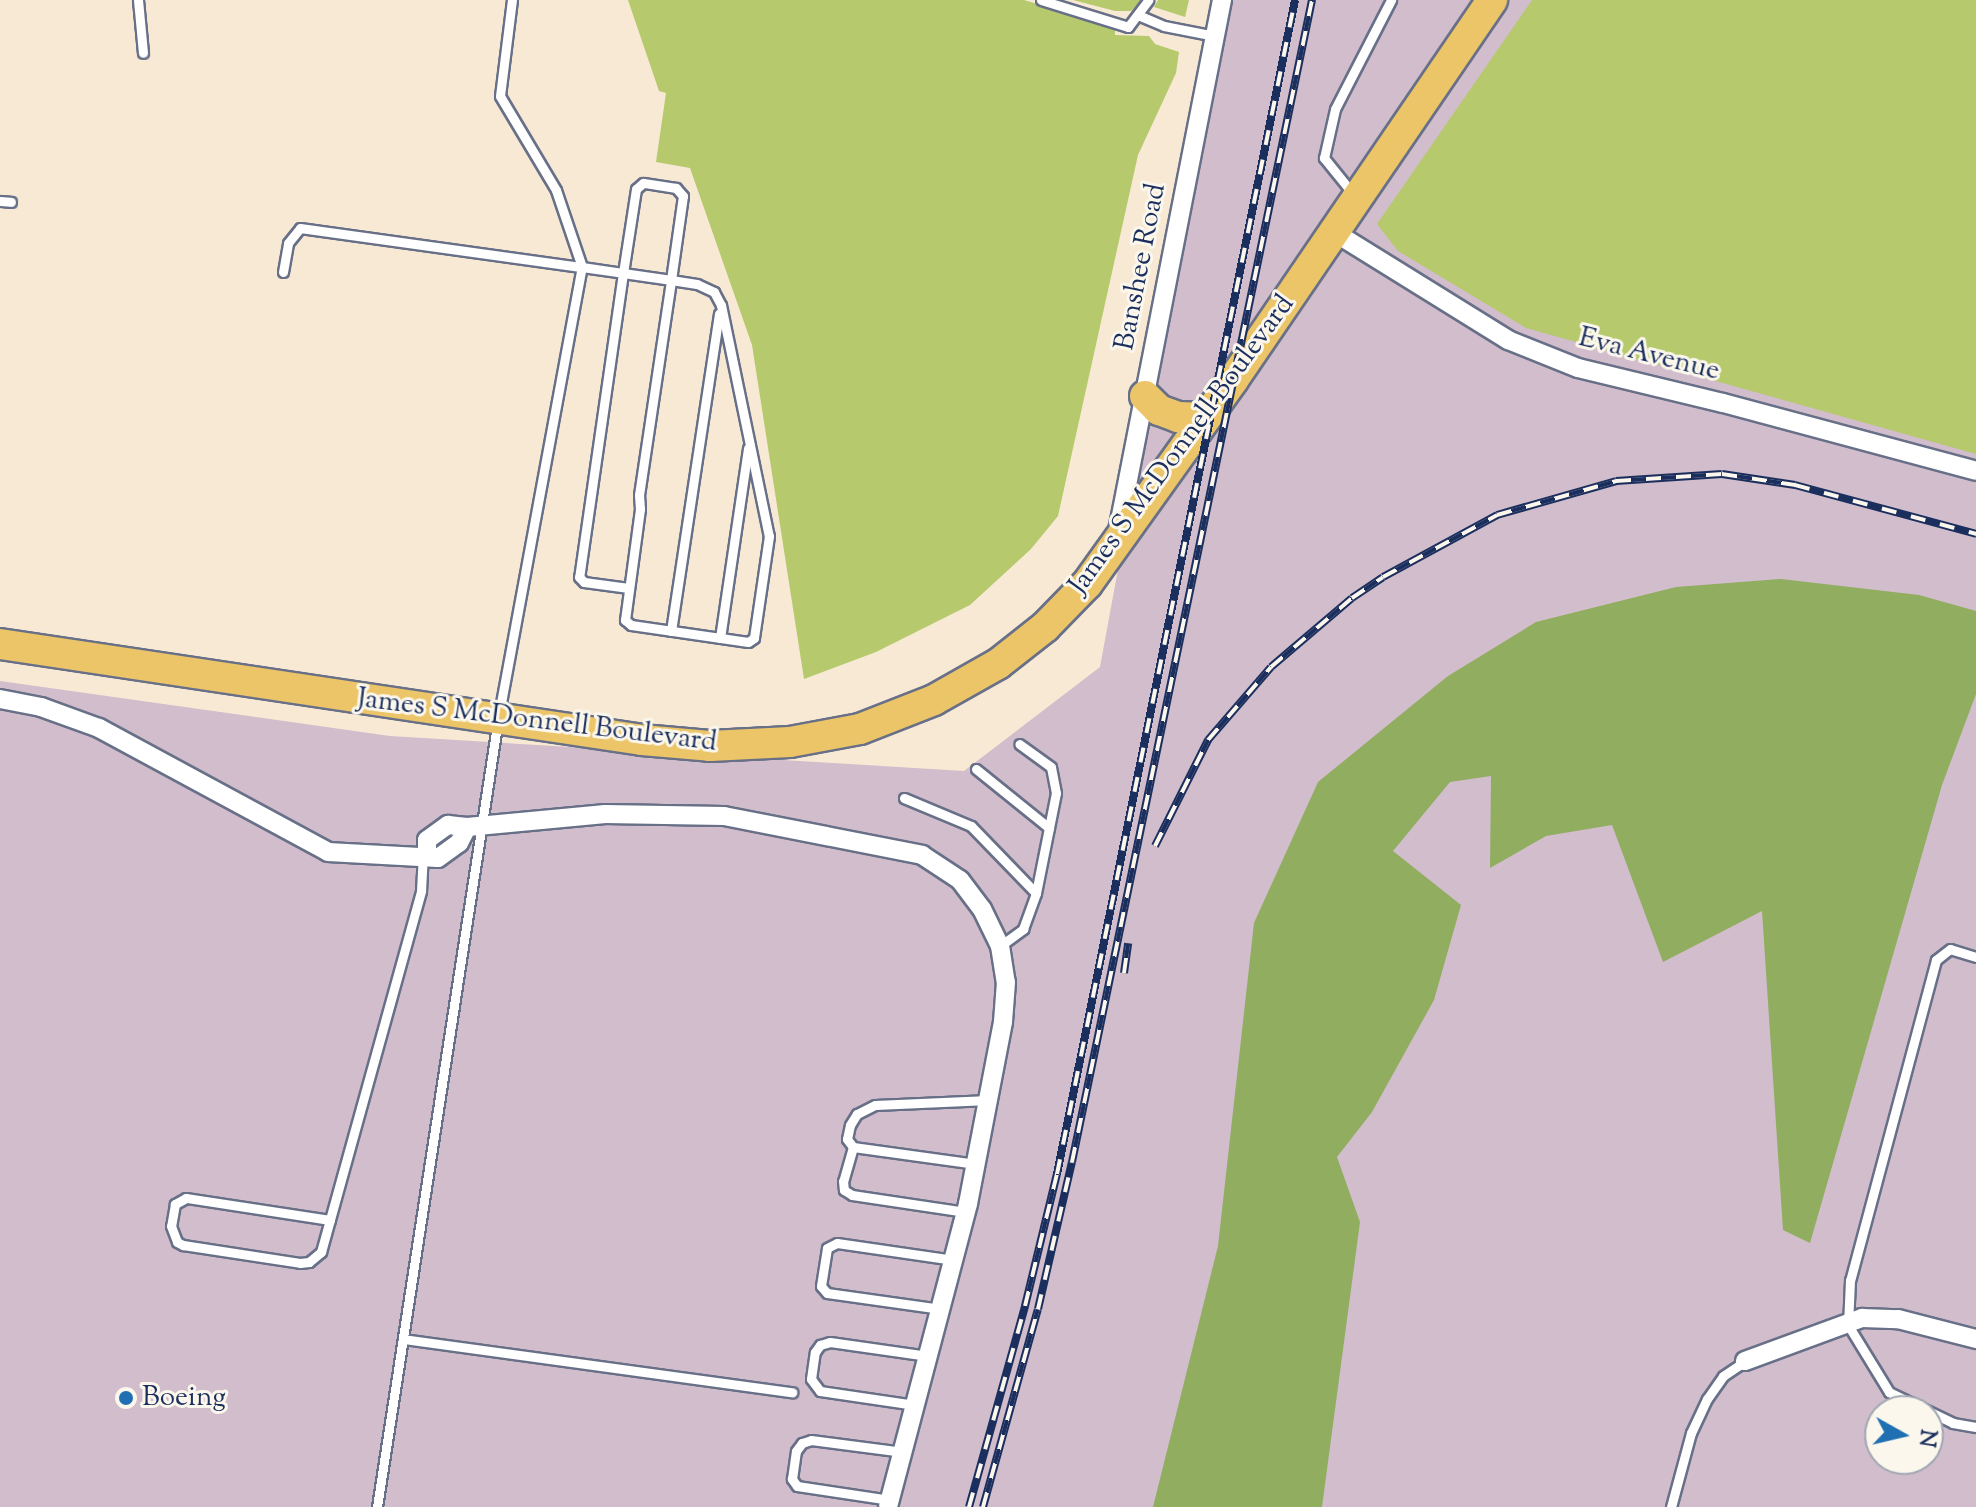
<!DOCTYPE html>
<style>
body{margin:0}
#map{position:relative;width:1976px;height:1507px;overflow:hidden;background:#f8e9d5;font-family:"Sorts Mill Goudy",serif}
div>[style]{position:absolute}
.industrial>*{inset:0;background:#d1bdcb}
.green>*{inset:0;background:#b6c96c}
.forest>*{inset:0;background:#90ad60}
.roads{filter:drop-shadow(2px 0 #687088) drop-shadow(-2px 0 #687088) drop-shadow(0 2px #687088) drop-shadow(0 -2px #687088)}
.service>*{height:9px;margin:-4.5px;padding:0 4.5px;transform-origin:4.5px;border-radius:4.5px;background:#fff}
.minor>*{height:18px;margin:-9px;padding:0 9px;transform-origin:9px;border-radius:9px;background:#fff}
.primary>*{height:30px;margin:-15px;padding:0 15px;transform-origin:15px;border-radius:15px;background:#edc569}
.rail>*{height:8px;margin-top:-4px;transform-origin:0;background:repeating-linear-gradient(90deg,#fbf7ec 0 15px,#1b2f5e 0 30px);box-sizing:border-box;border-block:2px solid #1b2f5e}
.dots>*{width:22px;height:22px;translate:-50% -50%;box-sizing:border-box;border:4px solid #fbf7ec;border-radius:50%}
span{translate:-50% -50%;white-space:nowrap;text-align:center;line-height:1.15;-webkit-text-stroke:6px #fbf7ec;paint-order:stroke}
.street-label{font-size:28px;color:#1b2f5e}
.poi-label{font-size:28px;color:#1b2f5e}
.left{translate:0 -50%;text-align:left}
.north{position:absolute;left:1864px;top:1395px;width:80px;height:80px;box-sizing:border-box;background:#fbf7ec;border:2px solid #a1a7b3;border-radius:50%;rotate:98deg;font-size:22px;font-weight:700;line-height:32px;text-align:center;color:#1b2f5e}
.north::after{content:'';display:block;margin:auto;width:28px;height:36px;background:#1f6fb2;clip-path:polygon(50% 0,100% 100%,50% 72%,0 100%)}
</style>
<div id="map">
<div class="industrial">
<i style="clip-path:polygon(evenodd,1223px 0,1976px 0,1976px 1507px,0 1507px,0 681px,390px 736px,964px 771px,1100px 667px,1223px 0,1880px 1411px,1928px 1411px,1928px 1459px,1880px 1459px,1880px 1411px)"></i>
</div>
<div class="green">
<i style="clip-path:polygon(628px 0,1024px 0,1115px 27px,1115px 35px,1149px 36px,1155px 44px,1179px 52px,1176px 73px,1138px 155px,1058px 516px,1031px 549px,970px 605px,876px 652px,804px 679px,752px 345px,690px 168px,656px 162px,666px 93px,659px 91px)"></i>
<i style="clip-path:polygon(1073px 0,1143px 0,1131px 11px,1115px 11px)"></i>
<i style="clip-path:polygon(1158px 0,1189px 0,1185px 17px,1154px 7px)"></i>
<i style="clip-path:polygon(1532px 0,1976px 0,1976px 454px,1526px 328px,1398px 251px,1377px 224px)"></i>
</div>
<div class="forest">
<i style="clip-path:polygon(1781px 579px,1919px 595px,1976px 611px,1976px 694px,1942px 785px,1810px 1243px,1783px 1230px,1762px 911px,1663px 962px,1612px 825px,1546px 836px,1490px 868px,1491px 776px,1450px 782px,1393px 851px,1461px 905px,1434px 1000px,1372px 1112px,1337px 1157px,1360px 1222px,1322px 1507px,1153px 1507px,1218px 1246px,1254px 923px,1318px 782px,1448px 676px,1536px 622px,1676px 587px)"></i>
</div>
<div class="roads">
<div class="service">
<i style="left:138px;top:0;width:53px;rotate:84.6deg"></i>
<i style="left:1041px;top:0;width:91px;rotate:17.2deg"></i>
<i style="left:1128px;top:27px;width:34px;rotate:-53deg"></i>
<i style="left:1138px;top:15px;width:28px;rotate:23deg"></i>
<i style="left:1164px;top:26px;width:52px;rotate:11.1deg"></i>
<i style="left:1354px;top:195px;width:48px;rotate:-129deg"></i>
<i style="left:1324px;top:158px;width:50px;rotate:-77.3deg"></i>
<i style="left:1335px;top:109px;width:123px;rotate:-62.8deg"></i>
<i style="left:0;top:201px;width:11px;rotate:5deg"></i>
<i style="left:283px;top:272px;width:29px;rotate:-80deg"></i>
<i style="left:288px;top:243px;width:19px;rotate:-51deg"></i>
<i style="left:300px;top:228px;width:285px;rotate:7.9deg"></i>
<i style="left:582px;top:267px;width:41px;rotate:8.3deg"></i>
<i style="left:623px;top:273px;width:49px;rotate:8.3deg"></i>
<i style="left:671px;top:280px;width:26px;rotate:9deg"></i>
<i style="left:697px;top:284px;width:19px;rotate:25deg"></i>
<i style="left:714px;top:292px;width:15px;rotate:62deg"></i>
<i style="left:721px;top:305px;width:236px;rotate:78.3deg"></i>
<i style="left:769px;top:536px;width:103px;rotate:98.4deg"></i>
<i style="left:754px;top:638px;width:7px;rotate:146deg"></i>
<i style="left:748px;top:642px;width:118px;rotate:-171.7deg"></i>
<i style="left:631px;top:625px;width:8px;rotate:-140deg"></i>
<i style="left:625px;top:620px;width:112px;rotate:-82.3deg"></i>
<i style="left:640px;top:509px;width:14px;rotate:-94deg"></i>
<i style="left:639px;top:495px;width:217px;rotate:-81.5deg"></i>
<i style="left:671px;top:280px;width:85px;rotate:-81.9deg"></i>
<i style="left:683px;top:196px;width:11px;rotate:-131deg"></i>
<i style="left:676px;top:188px;width:33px;rotate:-171deg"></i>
<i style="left:643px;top:183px;width:9px;rotate:139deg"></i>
<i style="left:636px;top:189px;width:85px;rotate:98.8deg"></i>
<i style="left:623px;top:273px;width:307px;rotate:98.2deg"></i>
<i style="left:579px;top:577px;width:7px;rotate:45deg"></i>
<i style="left:584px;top:582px;width:45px;rotate:7.6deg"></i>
<i style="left:671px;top:631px;width:321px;rotate:-81.4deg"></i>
<i style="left:720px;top:638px;width:192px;rotate:-81.6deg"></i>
<i style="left:976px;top:769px;width:94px;rotate:38.9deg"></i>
<i style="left:904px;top:798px;width:73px;rotate:22.7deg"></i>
<i style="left:971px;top:826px;width:93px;rotate:45.9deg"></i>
<i style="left:1000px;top:946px;width:29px;rotate:-36deg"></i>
<i style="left:1023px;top:929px;width:38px;rotate:-70deg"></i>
<i style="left:1036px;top:893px;width:102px;rotate:-78.7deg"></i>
<i style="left:1056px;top:793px;width:26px;rotate:-101deg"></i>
<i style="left:1051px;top:767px;width:39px;rotate:-144deg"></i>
<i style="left:1976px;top:957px;width:27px;rotate:-163deg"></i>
<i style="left:1950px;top:949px;width:18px;rotate:142deg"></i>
<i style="left:1936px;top:960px;width:331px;rotate:105deg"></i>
<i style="left:1850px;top:1280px;width:45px;rotate:92.5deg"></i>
<i style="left:1848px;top:1325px;width:79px;rotate:58.5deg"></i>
<i style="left:1889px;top:1392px;width:71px;rotate:25.8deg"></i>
<i style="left:1953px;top:1423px;width:23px;rotate:10deg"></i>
<i style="left:853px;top:1147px;width:35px;rotate:106deg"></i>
<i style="left:843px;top:1181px;width:9px;rotate:84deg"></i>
<i style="left:844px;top:1190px;width:9px;rotate:32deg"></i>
<i style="left:852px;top:1195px;width:115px;rotate:8.5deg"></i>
<i style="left:976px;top:1164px;width:124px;rotate:-172.1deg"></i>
<i style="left:853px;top:1147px;width:10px;rotate:-127deg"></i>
<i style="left:847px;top:1139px;width:14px;rotate:-78deg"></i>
<i style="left:850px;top:1125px;width:13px;rotate:-58deg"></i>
<i style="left:857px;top:1114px;width:20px;rotate:-27deg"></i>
<i style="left:875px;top:1105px;width:114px;rotate:-2.5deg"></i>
<i style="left:330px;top:1220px;width:146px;rotate:-171.3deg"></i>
<i style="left:186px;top:1198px;width:13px;rotate:151deg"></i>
<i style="left:175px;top:1204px;width:22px;rotate:100deg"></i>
<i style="left:171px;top:1226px;width:17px;rotate:69deg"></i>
<i style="left:177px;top:1242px;width:7px;rotate:27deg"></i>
<i style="left:183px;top:1245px;width:118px;rotate:8.7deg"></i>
<i style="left:300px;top:1263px;width:9px;rotate:-6deg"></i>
<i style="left:309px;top:1262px;width:16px;rotate:-40deg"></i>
<i style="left:321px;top:1252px;width:375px;rotate:-74.5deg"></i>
<i style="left:421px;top:891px;width:34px;rotate:-87deg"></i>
<i style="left:941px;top:1309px;width:115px;rotate:-172deg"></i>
<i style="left:827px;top:1293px;width:9px;rotate:-131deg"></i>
<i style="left:821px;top:1286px;width:38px;rotate:-81deg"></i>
<i style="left:827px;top:1248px;width:11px;rotate:-27deg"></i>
<i style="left:837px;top:1243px;width:118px;rotate:8.3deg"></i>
<i style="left:403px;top:1339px;width:393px;rotate:7.8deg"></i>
<i style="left:915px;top:1405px;width:96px;rotate:-171.6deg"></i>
<i style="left:820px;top:1391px;width:15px;rotate:-127deg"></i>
<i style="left:811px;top:1379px;width:27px;rotate:-82deg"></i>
<i style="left:815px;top:1352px;width:9px;rotate:-54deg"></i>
<i style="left:820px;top:1345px;width:10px;rotate:-17deg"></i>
<i style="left:830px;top:1342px;width:99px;rotate:8.1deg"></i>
<i style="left:890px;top:1500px;width:94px;rotate:-171.4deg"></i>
<i style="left:797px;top:1486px;width:9px;rotate:-126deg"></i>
<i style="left:792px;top:1479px;width:28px;rotate:-82deg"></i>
<i style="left:796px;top:1451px;width:10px;rotate:-53deg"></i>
<i style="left:802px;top:1443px;width:9px;rotate:-18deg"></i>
<i style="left:811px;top:1440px;width:93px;rotate:7.4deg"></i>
<i style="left:377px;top:1507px;width:797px;rotate:-81.27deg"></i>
<i style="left:498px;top:719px;width:460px;rotate:-79.5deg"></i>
<i style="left:582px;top:267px;width:81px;rotate:-108.7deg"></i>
<i style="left:556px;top:190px;width:109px;rotate:-120.8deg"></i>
<i style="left:500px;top:96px;width:97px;rotate:-82.9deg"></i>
<i style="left:1671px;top:1507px;width:77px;rotate:-74.9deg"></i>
<i style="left:1691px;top:1433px;width:38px;rotate:-65deg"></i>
<i style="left:1707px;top:1399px;width:28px;rotate:-55deg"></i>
<i style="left:1723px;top:1376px;width:27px;rotate:-34deg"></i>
</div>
<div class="minor">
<i style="left:1334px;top:232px;width:205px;rotate:31.8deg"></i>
<i style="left:1508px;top:340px;width:75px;rotate:21.8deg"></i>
<i style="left:1578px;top:368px;width:149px;rotate:13.6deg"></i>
<i style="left:1723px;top:403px;width:262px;rotate:15deg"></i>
<i style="left:1118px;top:531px;width:541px;rotate:-78.92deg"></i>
<i style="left:0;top:699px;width:42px;rotate:11deg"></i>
<i style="left:41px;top:707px;width:62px;rotate:19.9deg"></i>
<i style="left:99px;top:728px;width:260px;rotate:28.4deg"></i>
<i style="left:328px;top:852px;width:110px;rotate:3.1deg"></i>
<i style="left:438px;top:858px;width:26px;rotate:-36deg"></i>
<i style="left:459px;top:843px;width:18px;rotate:-63deg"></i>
<i style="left:427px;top:855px;width:15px;rotate:-90deg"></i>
<i style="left:427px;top:840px;width:26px;rotate:-36deg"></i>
<i style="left:448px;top:825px;width:19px;rotate:6deg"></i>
<i style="left:467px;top:827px;width:139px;rotate:-5.4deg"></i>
<i style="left:605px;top:814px;width:119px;rotate:1deg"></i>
<i style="left:724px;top:816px;width:202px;rotate:11.1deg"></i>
<i style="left:922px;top:855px;width:45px;rotate:33.3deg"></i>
<i style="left:960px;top:880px;width:36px;rotate:53deg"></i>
<i style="left:982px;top:909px;width:41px;rotate:64.1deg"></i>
<i style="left:1000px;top:946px;width:36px;rotate:81deg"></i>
<i style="left:1006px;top:982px;width:40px;rotate:94.3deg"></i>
<i style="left:1003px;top:1022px;width:185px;rotate:100.9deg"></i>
<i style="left:968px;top:1204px;width:313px;rotate:104.8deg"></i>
<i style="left:1745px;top:1361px;width:125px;rotate:-20.2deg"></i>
<i style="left:1862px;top:1318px;width:36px;rotate:2deg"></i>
<i style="left:1898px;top:1319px;width:81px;rotate:14.4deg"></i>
</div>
<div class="primary">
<i style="left:1145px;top:396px;width:20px;rotate:45deg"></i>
<i style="left:1159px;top:410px;width:20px;rotate:20deg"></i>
<i style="left:1178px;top:417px;width:27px;rotate:2deg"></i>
<i style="left:0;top:644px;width:649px;rotate:8.5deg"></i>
<i style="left:642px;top:740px;width:68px;rotate:5deg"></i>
<i style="left:710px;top:746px;width:80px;rotate:-2.9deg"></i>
<i style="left:790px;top:742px;width:71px;rotate:-10.5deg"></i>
<i style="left:860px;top:729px;width:79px;rotate:-21.4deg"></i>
<i style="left:934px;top:700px;width:73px;rotate:-29.4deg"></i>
<i style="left:998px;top:664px;width:60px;rotate:-38.2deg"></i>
<i style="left:1045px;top:627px;width:60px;rotate:-45.7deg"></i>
<i style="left:1087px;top:584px;width:251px;rotate:-54.4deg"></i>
<i style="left:1233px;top:380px;width:460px;rotate:-55.7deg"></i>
</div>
</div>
<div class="rail">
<i style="left:1155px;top:846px;width:119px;rotate:-63.4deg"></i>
<i style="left:1208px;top:740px;width:96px;rotate:-49.2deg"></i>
<i style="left:1271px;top:667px;width:106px;rotate:-40.4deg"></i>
<i style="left:1352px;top:598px;width:37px;rotate:-34deg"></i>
<i style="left:1383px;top:577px;width:130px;rotate:-28.5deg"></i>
<i style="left:1497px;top:515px;width:124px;rotate:-15.9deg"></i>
<i style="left:1616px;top:481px;width:106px;rotate:-3.8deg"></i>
<i style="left:1722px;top:474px;width:74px;rotate:8.6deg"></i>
<i style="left:1795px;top:485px;width:188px;rotate:15.1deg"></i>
<i style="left:1124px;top:973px;width:30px;rotate:-82deg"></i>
<i style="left:969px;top:1507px;width:209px;rotate:-74.4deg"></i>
<i style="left:1025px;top:1306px;width:136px;rotate:-76.4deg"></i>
<i style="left:1057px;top:1174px;width:1198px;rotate:-78.54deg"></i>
<i style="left:983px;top:1507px;width:205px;rotate:-74.5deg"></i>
<i style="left:1038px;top:1309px;width:151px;rotate:-77deg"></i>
<i style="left:1072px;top:1162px;width:1187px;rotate:-78.33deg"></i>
</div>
<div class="dots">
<i style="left:126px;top:1398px;background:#1f6fb2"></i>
</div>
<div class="street-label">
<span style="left:1141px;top:267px;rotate:-79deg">Banshee Road</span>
<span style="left:1649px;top:355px;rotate:14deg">Eva Avenue</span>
<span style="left:1182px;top:445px;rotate:-54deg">James S McDonnell Boulevard</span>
<span style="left:537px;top:721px;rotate:7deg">James S McDonnell Boulevard</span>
</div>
<div class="poi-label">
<span class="left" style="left:142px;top:1398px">Boeing</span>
</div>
<div class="north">N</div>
</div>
